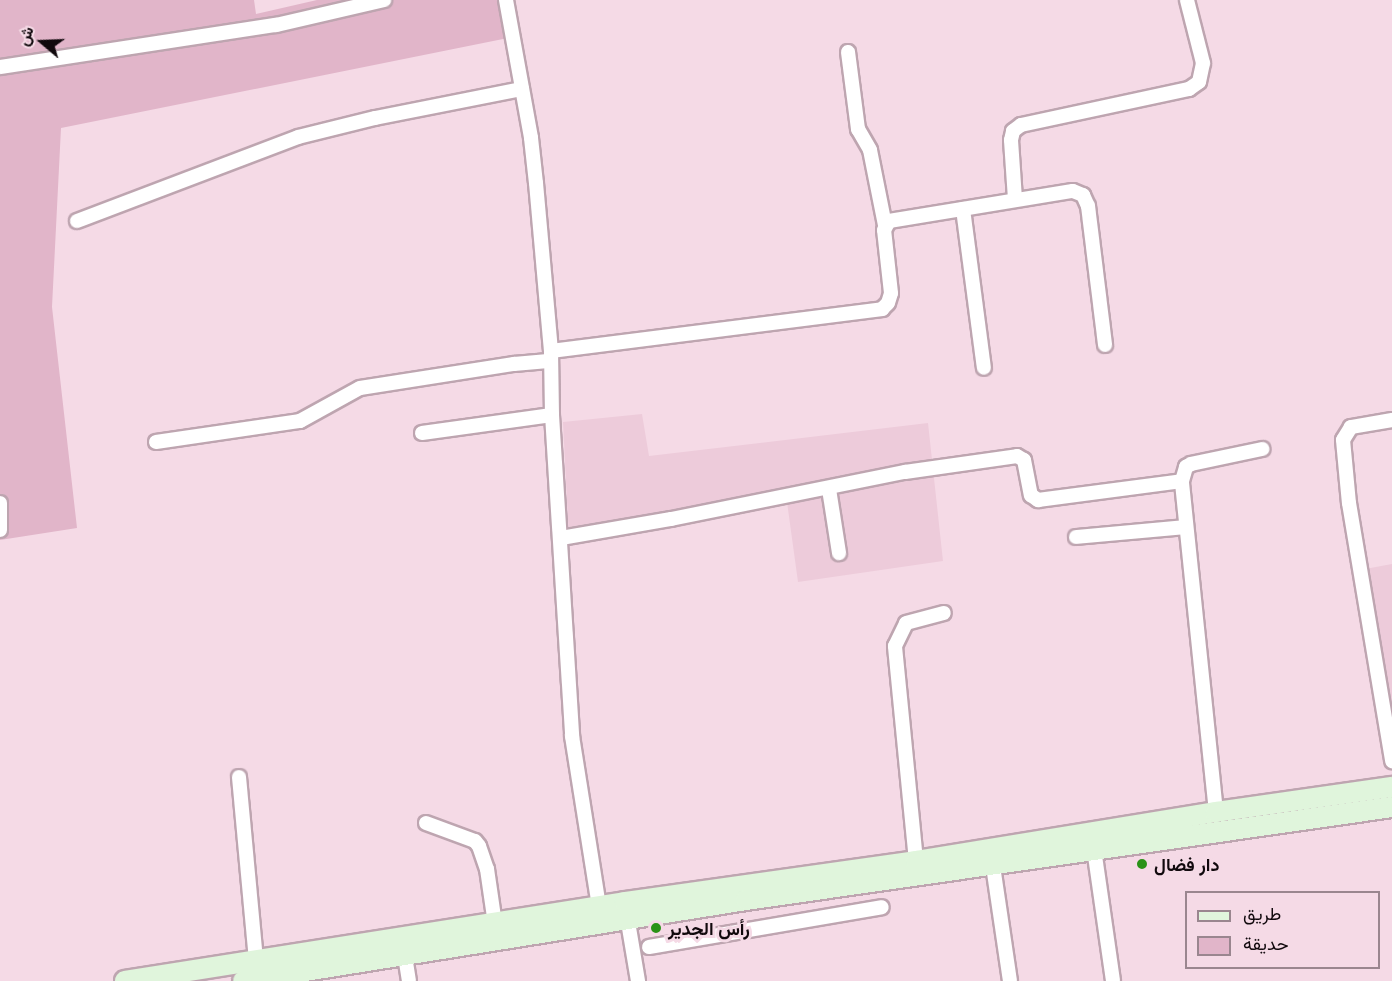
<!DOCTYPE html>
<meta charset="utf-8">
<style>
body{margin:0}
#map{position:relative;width:1392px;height:981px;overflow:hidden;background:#f5dae6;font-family:"Golos Text",Vazirmatn,sans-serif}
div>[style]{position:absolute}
.built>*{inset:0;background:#edcbda}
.green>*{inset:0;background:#e1b5c9}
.roads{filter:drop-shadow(2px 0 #bea5b0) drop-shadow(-2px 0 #bea5b0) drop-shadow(0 2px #bea5b0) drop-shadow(0 -2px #bea5b0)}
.street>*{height:14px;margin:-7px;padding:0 7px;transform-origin:7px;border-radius:7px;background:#fff}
.secondary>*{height:20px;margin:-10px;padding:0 10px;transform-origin:10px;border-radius:10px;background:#e0f5dc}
.dots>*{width:16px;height:16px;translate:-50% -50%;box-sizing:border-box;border:3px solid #f5dae6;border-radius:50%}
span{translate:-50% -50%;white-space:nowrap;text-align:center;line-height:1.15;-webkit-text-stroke:6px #f5dae6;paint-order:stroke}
.poi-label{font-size:18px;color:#11090d;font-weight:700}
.left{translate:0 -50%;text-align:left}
.legend{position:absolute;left:1185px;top:891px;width:195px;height:78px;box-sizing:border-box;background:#f5dae6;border:2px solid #9a868f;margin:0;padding:8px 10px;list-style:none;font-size:18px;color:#11090d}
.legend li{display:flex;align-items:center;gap:12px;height:30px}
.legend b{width:30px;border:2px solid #9a868f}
.north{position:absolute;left:12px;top:12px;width:60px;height:60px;-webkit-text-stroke:4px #f5dae6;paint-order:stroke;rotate:289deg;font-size:16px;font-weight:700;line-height:24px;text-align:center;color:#11090d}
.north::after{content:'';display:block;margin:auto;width:21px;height:27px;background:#11090d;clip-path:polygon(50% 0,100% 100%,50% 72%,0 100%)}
</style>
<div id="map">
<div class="built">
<i style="clip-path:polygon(642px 414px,649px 456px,928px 423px,943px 561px,798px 582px,787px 502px,569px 540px,563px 422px)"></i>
<i style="clip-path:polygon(1392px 564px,1392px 754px,1365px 569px)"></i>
</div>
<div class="green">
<i style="clip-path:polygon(0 0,254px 0,256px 14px,317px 0,499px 0,508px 38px,61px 128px,52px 307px,77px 528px,0 540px)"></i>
</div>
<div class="roads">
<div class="street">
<i style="left:506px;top:0;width:140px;rotate:79.7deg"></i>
<i style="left:531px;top:138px;width:45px;rotate:83.7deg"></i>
<i style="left:536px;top:183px;width:169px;rotate:84.9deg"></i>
<i style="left:551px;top:351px;width:64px;rotate:89.1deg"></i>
<i style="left:552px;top:415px;width:322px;rotate:86.4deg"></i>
<i style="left:572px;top:736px;width:179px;rotate:81deg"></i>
<i style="left:848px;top:52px;width:78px;rotate:82.6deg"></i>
<i style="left:858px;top:129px;width:24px;rotate:60deg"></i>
<i style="left:870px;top:150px;width:76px;rotate:78.7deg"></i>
<i style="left:0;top:67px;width:279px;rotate:-8.7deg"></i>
<i style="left:276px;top:25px;width:111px;rotate:-13deg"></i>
<i style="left:1015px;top:199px;width:59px;rotate:-93.9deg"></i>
<i style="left:1011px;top:140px;width:9px;rotate:-77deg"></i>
<i style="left:1013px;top:131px;width:10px;rotate:-37deg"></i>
<i style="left:1021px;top:125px;width:172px;rotate:-12.1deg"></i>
<i style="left:1189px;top:89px;width:12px;rotate:-35deg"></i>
<i style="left:1199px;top:82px;width:19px;rotate:-78deg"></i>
<i style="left:1203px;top:63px;width:65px;rotate:-104.3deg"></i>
<i style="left:963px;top:209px;width:160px;rotate:82.5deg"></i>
<i style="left:77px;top:221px;width:236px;rotate:-20.8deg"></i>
<i style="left:298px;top:137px;width:79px;rotate:-13.9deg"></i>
<i style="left:375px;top:118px;width:150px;rotate:-11.2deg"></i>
<i style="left:551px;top:351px;width:334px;rotate:-7.2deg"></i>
<i style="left:882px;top:309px;width:8px;rotate:-45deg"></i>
<i style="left:888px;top:303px;width:10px;rotate:-73deg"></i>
<i style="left:891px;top:293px;width:63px;rotate:-96.3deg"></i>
<i style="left:884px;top:230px;width:10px;rotate:-61deg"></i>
<i style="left:889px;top:221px;width:186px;rotate:-9.3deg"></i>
<i style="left:1073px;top:191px;width:11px;rotate:22deg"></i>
<i style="left:1083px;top:195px;width:12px;rotate:66deg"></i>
<i style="left:1088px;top:206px;width:140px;rotate:83deg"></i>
<i style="left:1392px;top:420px;width:42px;rotate:170.3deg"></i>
<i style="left:1351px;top:427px;width:15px;rotate:122deg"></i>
<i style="left:1343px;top:440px;width:63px;rotate:84.6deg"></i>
<i style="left:1349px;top:503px;width:262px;rotate:80.5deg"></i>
<i style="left:422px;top:433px;width:131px;rotate:-7.9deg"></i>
<i style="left:156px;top:442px;width:146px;rotate:-8.3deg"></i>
<i style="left:300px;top:421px;width:68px;rotate:-28.8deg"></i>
<i style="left:360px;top:388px;width:156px;rotate:-8.9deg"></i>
<i style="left:514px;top:364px;width:37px;rotate:-5deg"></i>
<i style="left:829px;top:489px;width:65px;rotate:81.1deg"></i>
<i style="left:0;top:503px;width:27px;rotate:90deg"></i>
<i style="left:1076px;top:537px;width:109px;rotate:-5.2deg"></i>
<i style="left:561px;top:538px;width:112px;rotate:-9.8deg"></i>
<i style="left:671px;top:519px;width:239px;rotate:-11.4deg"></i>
<i style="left:905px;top:472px;width:113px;rotate:-8.1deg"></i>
<i style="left:1017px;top:456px;width:8px;rotate:30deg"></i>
<i style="left:1024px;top:460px;width:36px;rotate:79deg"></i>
<i style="left:1031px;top:495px;width:9px;rotate:36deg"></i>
<i style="left:1038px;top:500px;width:145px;rotate:-7.5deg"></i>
<i style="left:239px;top:777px;width:184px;rotate:84.7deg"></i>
<i style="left:1216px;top:812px;width:333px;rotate:-95.9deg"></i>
<i style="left:1182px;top:481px;width:15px;rotate:-74deg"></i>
<i style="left:1186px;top:467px;width:6px;rotate:-31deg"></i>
<i style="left:1191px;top:464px;width:73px;rotate:-11.9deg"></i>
<i style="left:426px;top:823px;width:52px;rotate:20.2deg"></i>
<i style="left:475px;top:841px;width:6px;rotate:51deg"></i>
<i style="left:479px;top:846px;width:24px;rotate:71deg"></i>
<i style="left:487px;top:869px;width:56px;rotate:81.7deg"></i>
<i style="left:1094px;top:849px;width:133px;rotate:81.8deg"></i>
<i style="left:916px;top:861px;width:216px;rotate:-95.6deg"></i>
<i style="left:895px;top:646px;width:25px;rotate:-64deg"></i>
<i style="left:906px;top:623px;width:39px;rotate:-15deg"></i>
<i style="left:993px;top:866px;width:116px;rotate:81.6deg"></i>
<i style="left:626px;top:910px;width:72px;rotate:80.4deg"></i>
<i style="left:649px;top:947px;width:236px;rotate:-9.7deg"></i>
<i style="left:405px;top:956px;width:25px;rotate:81deg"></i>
</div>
<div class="secondary">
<i style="left:125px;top:981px;width:506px;rotate:-8.98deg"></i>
<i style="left:625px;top:902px;width:294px;rotate:-8deg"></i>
<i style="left:916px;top:861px;width:304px;rotate:-9.3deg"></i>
<i style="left:1216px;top:812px;width:178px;rotate:-8.1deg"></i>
<i style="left:243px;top:981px;width:509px;rotate:-9.15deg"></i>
<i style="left:746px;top:900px;width:653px;rotate:-8.19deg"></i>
</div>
</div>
<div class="dots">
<i style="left:1142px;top:864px;background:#2a9217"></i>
<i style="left:656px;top:928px;background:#2a9217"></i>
</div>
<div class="poi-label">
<span class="left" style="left:1154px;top:864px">دار فضال</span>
<span class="left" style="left:668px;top:928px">رأس الجدير</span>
</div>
<ul class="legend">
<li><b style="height:8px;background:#e0f5dc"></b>طريق</li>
<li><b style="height:16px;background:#e1b5c9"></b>حديقة</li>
</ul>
<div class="north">ش</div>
</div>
